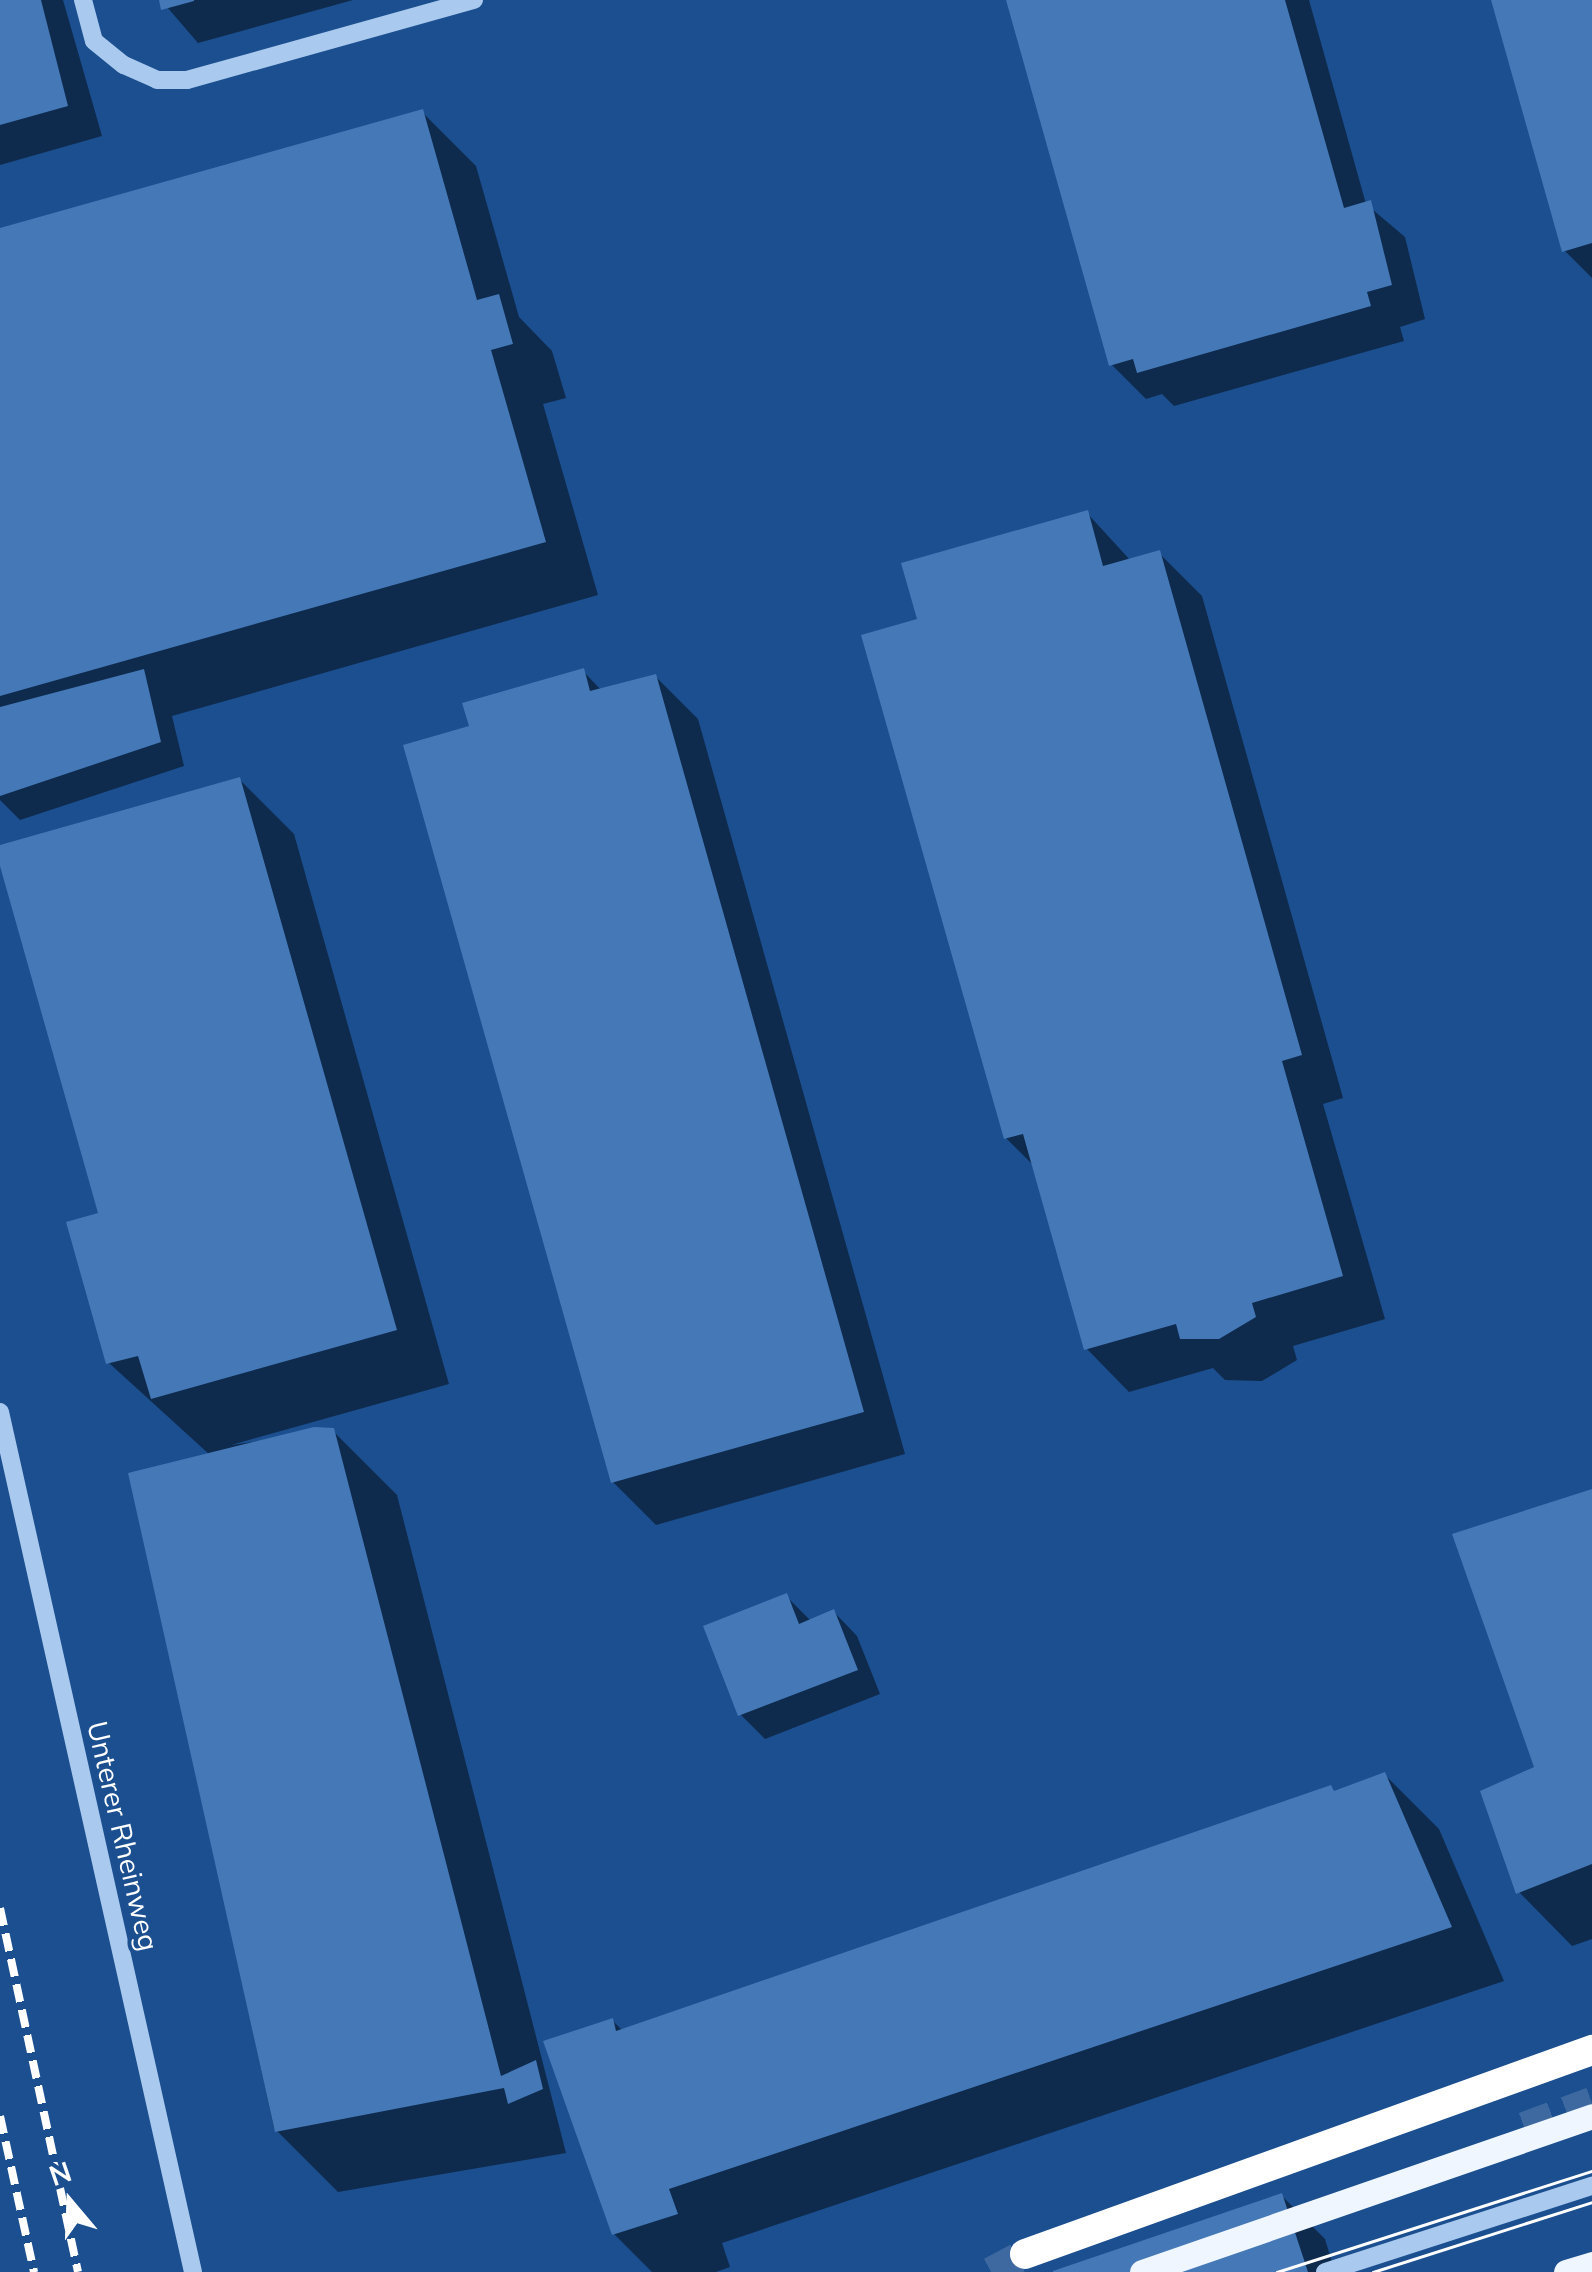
<!DOCTYPE html>
<style>
body{margin:0}
#map{position:relative;width:1592px;height:2272px;overflow:hidden;background:#1b4f8f;font-family:Mulish,sans-serif}
div>[style]{position:absolute}
.shadow>*{inset:0;background:#0007}
.building>*{inset:0;background:#4478b7}
.highway-tunnel>*{height:30px;margin-top:-15px;transform-origin:0;background:repeating-linear-gradient(90deg,#3d69a0 0 30px,transparent 0 45px)}
.minor>*{height:18px;margin:-9px;padding:0 9px;transform-origin:9px;border-radius:9px;background:#a9c9ee}
.major>*{height:25px;margin:-12.5px;padding:0 12.5px;transform-origin:12.5px;border-radius:12.5px;background:#f0f6ff}
.highway>*{height:30px;margin:-15px;padding:0 15px;transform-origin:15px;border-radius:15px;background:#fff}
.tram>*{height:2.5px;margin:-1.25px;padding:0 1.25px;transform-origin:1.25px;border-radius:1.25px;background:#fff}
.rail>*{height:8px;margin-top:-4px;transform-origin:0;background:repeating-linear-gradient(90deg,#fff 0 18px,transparent 0 26px)}
span{translate:-50% -50%;white-space:nowrap;text-align:center;line-height:1.15;-webkit-text-stroke:8px #1b4f8f;paint-order:stroke}
.street-label{font-size:28px;color:#fff}
.north{position:absolute;left:20px;top:2152px;width:100px;height:100px;-webkit-text-stroke:8px #1b4f8f;paint-order:stroke;rotate:341deg;font-size:28px;font-weight:700;line-height:40px;text-align:center;color:#fff}
.north::after{content:'';display:block;margin:auto;width:35px;height:45px;background:#fff;clip-path:polygon(50% 0,100% 100%,50% 72%,0 100%)}
</style>
<div id="map">
<div class="shadow">
<i style="clip-path:polygon(0 0,63px 0,102px 136px,0 165px)"></i>
<i style="clip-path:polygon(161px 0,353px 0,198px 43px)"></i>
<i style="clip-path:polygon(1008px 0,1309px 0,1366px 204px,1405px 237px,1425px 319px,1400px 327px,1404px 341px,1174px 406px,1162px 394px,1146px 399px,1111px 364px)"></i>
<i style="clip-path:polygon(1494px 0,1592px 0,1592px 278px,1564px 250px)"></i>
<i style="clip-path:polygon(422px 112px,476px 166px,519px 317px,552px 351px,566px 398px,543px 404px,598px 595px,172px 716px,184px 766px,20px 820px,0 800px,0 231px)"></i>
<i style="clip-path:polygon(1087px 513px,1131px 561px,1159px 553px,1202px 596px,1343px 1098px,1323px 1104px,1385px 1319px,1293px 1346px,1297px 1360px,1262px 1381px,1225px 1380px,1213px 1368px,1129px 1392px,1087px 1349px,1035px 1167px,1006px 1138px,920px 621px)"></i>
<i style="clip-path:polygon(583px 671px,602px 691px,655px 676px,698px 719px,905px 1454px,656px 1525px,613px 1482px)"></i>
<i style="clip-path:polygon(240px 780px,294px 834px,449px 1384px,231px 1445px,333px 1431px,397px 1495px,566px 2153px,338px 2192px,274px 2128px,131px 1474px,210px 1455px,109px 1363px,101px 1215px,0 857px,0 847px)"></i>
<i style="clip-path:polygon(1592px 1489px,1592px 1939px,1572px 1946px,1519px 1892px)"></i>
<i style="clip-path:polygon(786px 1596px,811px 1621px,834px 1612px,857px 1636px,880px 1694px,765px 1739px,741px 1715px)"></i>
<i style="clip-path:polygon(1385px 1775px,1439px 1829px,1504px 1981px,722px 2243px,730px 2267px,716px 2272px,652px 2272px,614px 2234px,612px 2020px,623px 2031px)"></i>
<i style="clip-path:polygon(1282px 2196px,1325px 2239px,1335px 2272px,1058px 2272px)"></i>
</div>
<div class="building">
<i style="clip-path:polygon(0 0,41px 0,68px 106px,0 125px)"></i>
<i style="clip-path:polygon(159px 0,194px 0,194px 1px,161px 10px)"></i>
<i style="clip-path:polygon(1006px 0,1285px 0,1344px 208px,1371px 200px,1392px 285px,1367px 292px,1371px 306px,1137px 373px,1133px 359px,1109px 366px)"></i>
<i style="clip-path:polygon(1491px 0,1592px 0,1592px 243px,1562px 252px)"></i>
<i style="clip-path:polygon(423px 109px,477px 300px,499px 294px,513px 344px,491px 350px,546px 542px,0 696px,0 228px)"></i>
<i style="clip-path:polygon(1088px 510px,1103px 566px,1160px 550px,1302px 1055px,1282px 1061px,1343px 1276px,1252px 1303px,1256px 1317px,1219px 1339px,1180px 1339px,1176px 1324px,1084px 1350px,1023px 1134px,1004px 1139px,861px 635px,917px 619px,901px 563px)"></i>
<i style="clip-path:polygon(584px 668px,590px 691px,656px 674px,864px 1412px,611px 1483px,403px 745px,469px 726px,462px 703px)"></i>
<i style="clip-path:polygon(144px 669px,161px 742px,0 796px,0 707px)"></i>
<i style="clip-path:polygon(240px 777px,397px 1330px,151px 1399px,138px 1356px,106px 1364px,66px 1222px,98px 1213px,0 866px,0 845px)"></i>
<i style="clip-path:polygon(314px 1427px,334px 1428px,501px 2076px,536px 2060px,543px 2089px,508px 2104px,504px 2088px,275px 2132px,128px 1473px)"></i>
<i style="clip-path:polygon(1592px 1489px,1592px 1864px,1516px 1894px,1480px 1791px,1534px 1767px,1452px 1534px)"></i>
<i style="clip-path:polygon(787px 1593px,799px 1624px,834px 1609px,858px 1670px,738px 1716px,703px 1626px)"></i>
<i style="clip-path:polygon(1385px 1772px,1452px 1927px,669px 2189px,678px 2214px,612px 2235px,543px 2041px,613px 2018px,616px 2031px,1331px 1785px,1334px 1791px)"></i>
<i style="clip-path:polygon(1282px 2193px,1308px 2272px,1053px 2272px,1053px 2271px)"></i>
</div>
<div class="highway-tunnel">
<i style="left:1524px;top:2127px;width:72px;rotate:-20.2deg"></i>
<i style="left:991px;top:2272px;width:38px;rotate:-28deg"></i>
</div>
<div class="minor">
<i style="left:83px;top:0;width:42px;rotate:75deg"></i>
<i style="left:94px;top:41px;width:38px;rotate:39deg"></i>
<i style="left:124px;top:65px;width:36px;rotate:24deg"></i>
<i style="left:157px;top:80px;width:30px"></i>
<i style="left:187px;top:80px;width:298px;rotate:-15.6deg"></i>
<i style="left:0;top:1412px;width:881px;rotate:77.35deg"></i>
<i style="left:1325px;top:2272px;width:281px;rotate:-17.9deg"></i>
</div>
<div class="major">
<i style="left:1142px;top:2272px;width:476px;rotate:-19.1deg"></i>
<i style="left:1566px;top:2272px;width:27px;rotate:-17deg"></i>
</div>
<div class="highway">
<i style="left:1025px;top:2254px;width:603px;rotate:-19.79deg"></i>
</div>
<div class="tram">
<i style="left:1277px;top:2272px;width:331px;rotate:-17.8deg"></i>
<i style="left:1373px;top:2272px;width:230px;rotate:-17.7deg"></i>
</div>
<div class="rail">
<i style="left:0;top:1908px;width:372px;rotate:77.9deg"></i>
<i style="left:0;top:2116px;width:160px;rotate:77.7deg"></i>
</div>
<div class="street-label">
<span style="left:123px;top:1836px;rotate:77deg">Unterer Rheinweg</span>
</div>
<div class="north">N</div>
</div>
